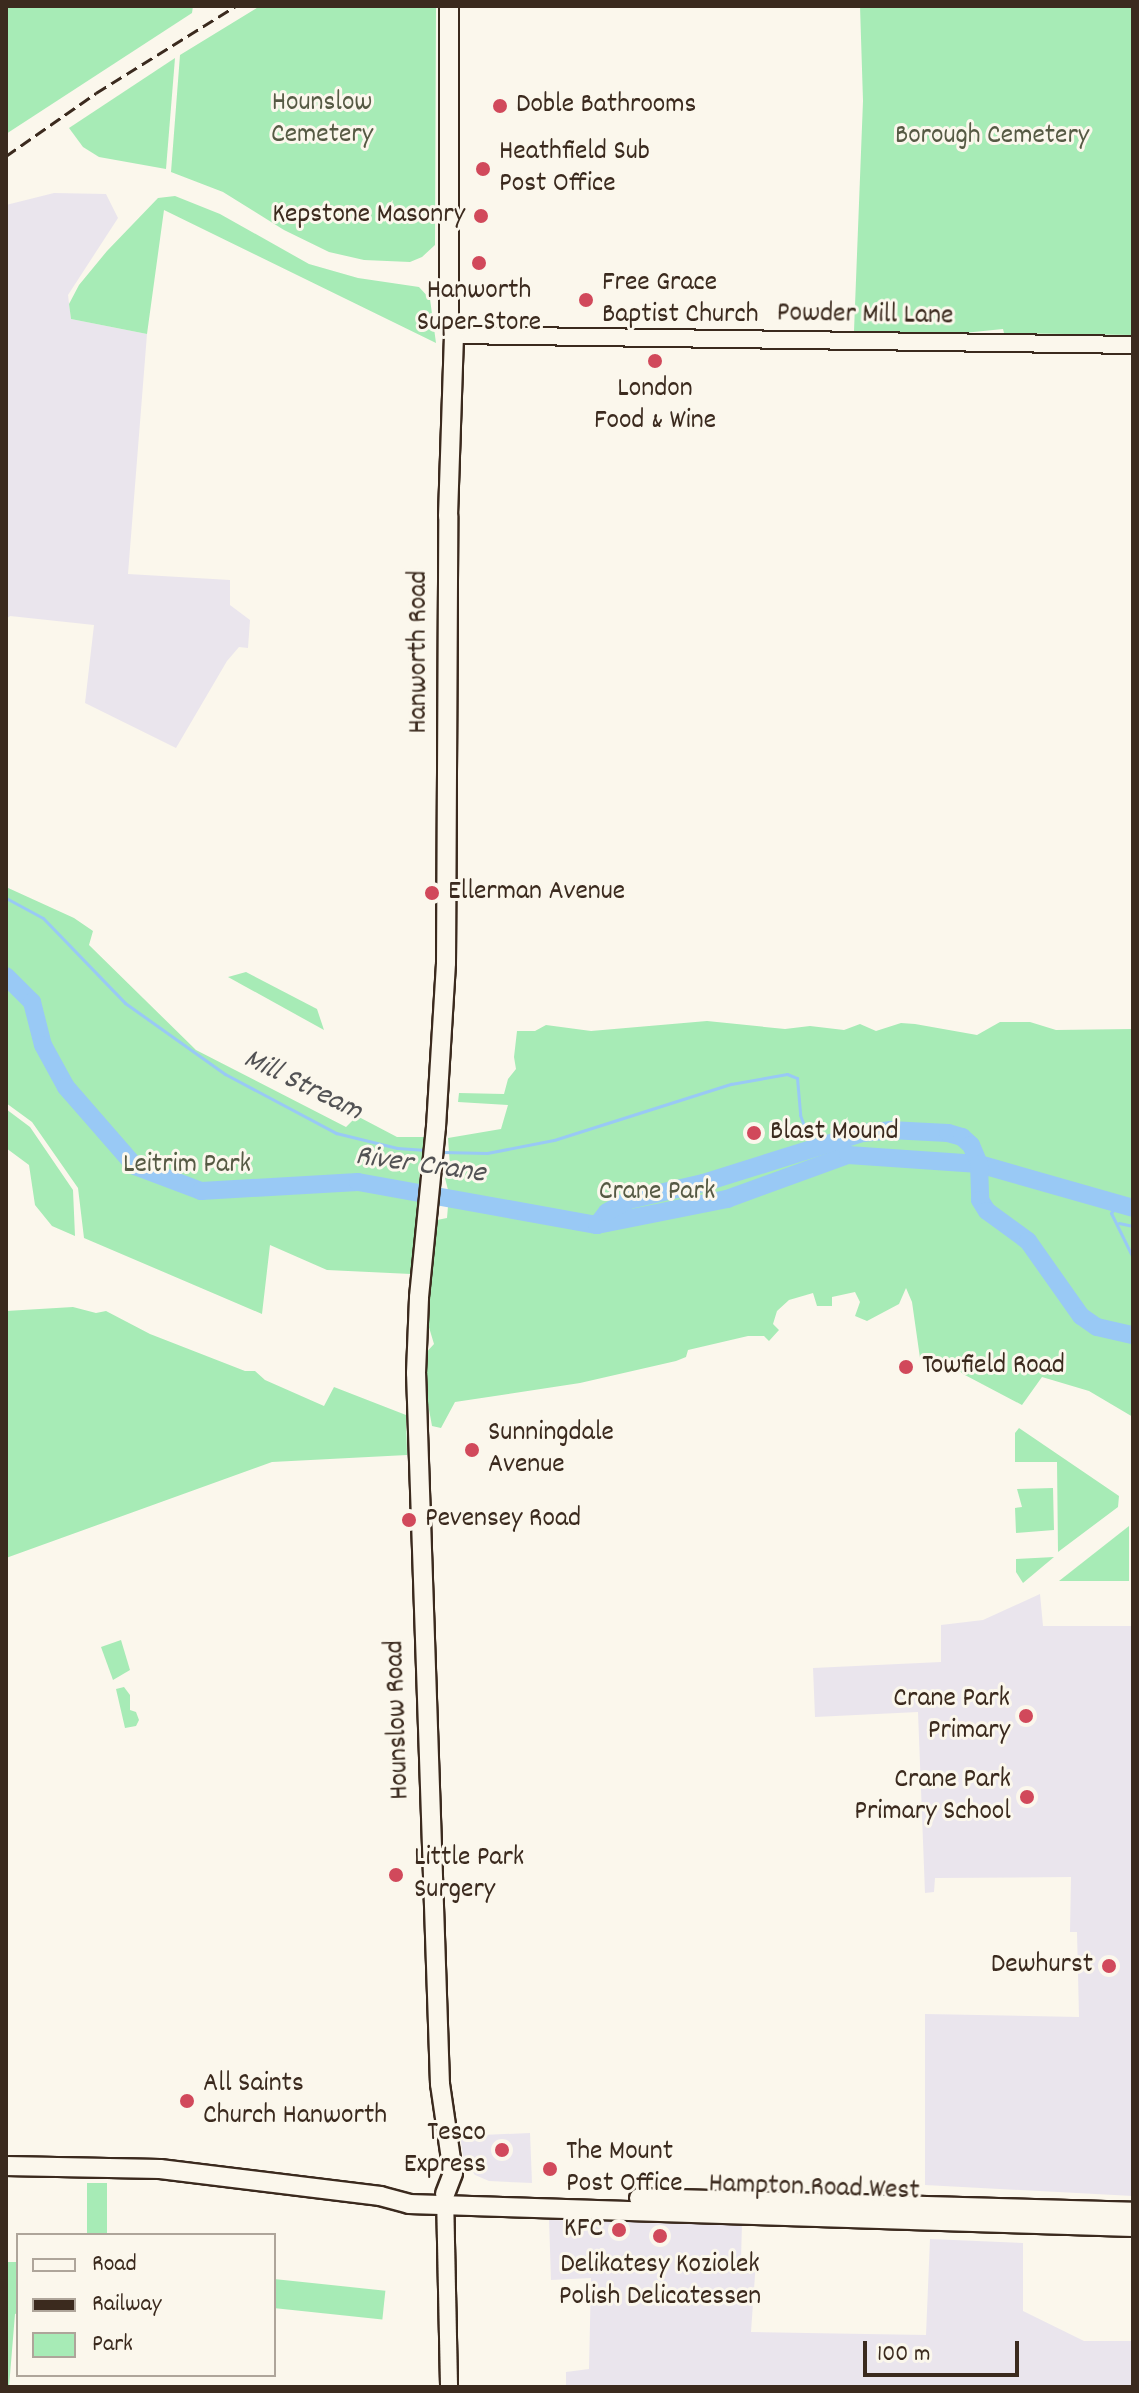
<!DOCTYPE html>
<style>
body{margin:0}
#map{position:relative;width:1139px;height:2393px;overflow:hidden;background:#fbf7ec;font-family:Dekko,sans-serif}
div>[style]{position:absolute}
.built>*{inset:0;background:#eae5ed}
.green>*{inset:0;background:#a7ebb6;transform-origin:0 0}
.stream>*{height:3px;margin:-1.5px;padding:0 1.5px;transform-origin:1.5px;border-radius:1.5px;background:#99c9f5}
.river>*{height:18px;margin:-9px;padding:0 9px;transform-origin:9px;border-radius:9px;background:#99c9f5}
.roads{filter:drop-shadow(2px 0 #3b2a1e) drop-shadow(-2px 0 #3b2a1e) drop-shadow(0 2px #3b2a1e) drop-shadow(0 -2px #3b2a1e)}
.secondary>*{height:16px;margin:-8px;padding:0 8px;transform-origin:8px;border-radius:8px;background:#fbf7ec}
.primary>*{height:18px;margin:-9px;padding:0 9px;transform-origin:9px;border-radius:9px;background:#fbf7ec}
.rail>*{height:3px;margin-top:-1.5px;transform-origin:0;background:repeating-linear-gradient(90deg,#3b2a1e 0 12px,transparent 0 18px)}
.dots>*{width:22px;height:22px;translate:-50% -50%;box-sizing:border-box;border:4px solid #fbf7ec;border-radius:50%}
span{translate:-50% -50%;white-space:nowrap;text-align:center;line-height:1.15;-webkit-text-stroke:6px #fbf7ec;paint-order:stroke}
.park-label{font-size:28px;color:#565a44}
.poi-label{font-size:28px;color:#3b2a1e}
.left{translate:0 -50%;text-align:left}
.right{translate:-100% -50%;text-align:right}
.street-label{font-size:28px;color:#3b2a1e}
.water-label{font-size:30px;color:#525254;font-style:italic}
.frame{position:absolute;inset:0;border:8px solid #3b2a1e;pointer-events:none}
.legend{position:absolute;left:16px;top:2233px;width:260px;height:144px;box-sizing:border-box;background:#fbf7ec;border:2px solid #aea59a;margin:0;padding:10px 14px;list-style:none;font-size:24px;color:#3b2a1e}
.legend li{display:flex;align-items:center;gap:16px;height:40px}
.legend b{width:40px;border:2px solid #aea59a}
.scale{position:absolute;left:863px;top:2341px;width:156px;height:36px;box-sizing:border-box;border:4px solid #3b2a1e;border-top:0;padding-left:10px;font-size:24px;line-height:28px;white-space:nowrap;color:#3b2a1e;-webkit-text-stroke:6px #fbf7ec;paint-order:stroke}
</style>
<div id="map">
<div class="built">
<i style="clip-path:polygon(54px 193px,106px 194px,118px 218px,68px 295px,71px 319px,147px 334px,128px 574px,230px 580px,230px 605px,250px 620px,248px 648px,239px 647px,227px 661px,176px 748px,85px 703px,94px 625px,10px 616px,6px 619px,6px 205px)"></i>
<i style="clip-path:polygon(1040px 1594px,1043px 1626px,1133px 1626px,1133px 2196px,925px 2185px,925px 2014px,1079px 2017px,1077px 1932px,1070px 1932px,1071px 1877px,935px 1878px,934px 1892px,925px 1893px,918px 1712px,815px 1717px,813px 1668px,941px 1662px,941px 1625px,983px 1620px)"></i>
<i style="clip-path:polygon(530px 2133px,532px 2183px,489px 2181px,475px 2175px,464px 2160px,460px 2136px)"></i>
<i style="clip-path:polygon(549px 2220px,742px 2223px,741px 2260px,756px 2261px,751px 2332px,926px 2335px,930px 2239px,1023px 2243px,1023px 2311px,1084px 2341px,1133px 2341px,1133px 2387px,566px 2387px,566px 2372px,589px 2369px,591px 2278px,551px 2280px)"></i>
</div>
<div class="green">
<i style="clip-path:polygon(6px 6px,193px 6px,192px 13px,6px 134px)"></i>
<i style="clip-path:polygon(260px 6px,436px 6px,435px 245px,422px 257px,410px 262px,364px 260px,329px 252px,284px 230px,223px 192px,171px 172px,180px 55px)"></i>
<i style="clip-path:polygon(860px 6px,1133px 6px,1133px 335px,1004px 333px,1003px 329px,944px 335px,854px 331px,863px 101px)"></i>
<i style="clip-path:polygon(175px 58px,166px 169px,99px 157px,83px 147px,69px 128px)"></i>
<i style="clip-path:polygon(175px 196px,220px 214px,309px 264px,358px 278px,419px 287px,430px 299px,436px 343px,164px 210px,147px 334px,71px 319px,69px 304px,79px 285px,107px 251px,158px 198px)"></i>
<i style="clip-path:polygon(6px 887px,74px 918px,93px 931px,89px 945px,196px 1050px,346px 1127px,357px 1116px,397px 1137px,427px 1137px,420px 1172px,411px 1274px,327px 1270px,270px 1245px,262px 1314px,84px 1238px,78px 1188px,32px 1122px,6px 1103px)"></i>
<i style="clip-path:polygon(246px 972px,317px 1009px,324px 1030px,228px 977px)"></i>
<i style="clip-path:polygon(707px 1021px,785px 1029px,810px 1026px,844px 1030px,860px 1024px,876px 1031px,901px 1023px,915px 1024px,977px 1035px,1000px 1022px,1030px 1022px,1056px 1030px,1133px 1029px,1133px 1417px,1089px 1391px,1042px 1377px,1022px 1405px,963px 1374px,949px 1362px,920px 1358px,912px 1302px,906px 1288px,899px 1304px,867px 1321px,855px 1316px,860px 1302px,855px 1292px,832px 1297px,832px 1306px,817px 1306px,813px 1293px,789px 1300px,777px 1311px,773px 1324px,779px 1330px,769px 1341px,764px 1336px,748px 1336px,688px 1350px,686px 1357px,676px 1361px,580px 1383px,455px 1402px,441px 1428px,432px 1426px,424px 1382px,424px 1355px,434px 1344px,428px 1324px,428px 1300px,437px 1220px,447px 1218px,449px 1194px,445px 1178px,450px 1166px,448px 1138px,501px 1129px,508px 1105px,458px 1102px,459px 1093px,504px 1094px,508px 1079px,516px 1069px,514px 1057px,517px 1031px,535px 1031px,546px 1025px,591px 1031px)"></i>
<i style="clip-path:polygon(6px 1109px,30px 1127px,73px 1190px,75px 1236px,52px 1226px,35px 1205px,29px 1165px,6px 1148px)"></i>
<i style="clip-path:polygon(73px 1307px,96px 1313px,106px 1311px,150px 1334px,245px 1371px,255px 1371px,265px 1380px,324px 1406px,334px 1387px,406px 1415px,407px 1455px,272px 1462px,6px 1558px,6px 1311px)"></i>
<i style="clip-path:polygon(1019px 1428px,1119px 1496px,1118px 1507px,1058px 1552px,1057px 1462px,1015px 1462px,1015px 1433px)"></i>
<i style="clip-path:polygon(1053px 1488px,1054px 1530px,1016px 1533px,1015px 1508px,1022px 1507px,1017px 1489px)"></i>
<i style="clip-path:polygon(1129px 1526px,1129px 1581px,1059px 1581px)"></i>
<i style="clip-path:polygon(1054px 1557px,1023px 1583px,1016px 1572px,1016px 1559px)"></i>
<i style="clip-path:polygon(121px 1640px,130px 1670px,113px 1680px,101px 1647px)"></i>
<i style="clip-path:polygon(124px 1687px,130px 1695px,130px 1710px,136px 1712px,139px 1720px,136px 1726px,125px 1728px,116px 1689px)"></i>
<i style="left:87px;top:2183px;width:20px;height:52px"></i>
<i style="clip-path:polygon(6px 2262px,18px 2262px,18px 2313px,15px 2314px,9px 2387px,6px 2387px)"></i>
<i style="left:274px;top:2279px;width:112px;height:29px;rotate:6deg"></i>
</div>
<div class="stream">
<i style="left:6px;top:898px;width:42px;rotate:28.4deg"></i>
<i style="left:43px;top:918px;width:118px;rotate:46deg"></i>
<i style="left:125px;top:1003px;width:123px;rotate:35.4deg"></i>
<i style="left:225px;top:1074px;width:126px;rotate:28deg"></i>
<i style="left:336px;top:1133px;width:63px;rotate:13.8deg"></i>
<i style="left:397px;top:1148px;width:29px;rotate:4deg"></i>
<i style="left:442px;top:1152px;width:45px;rotate:1.3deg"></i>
<i style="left:487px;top:1153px;width:68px;rotate:-11deg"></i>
<i style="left:554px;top:1140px;width:186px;rotate:-17.6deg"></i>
<i style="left:731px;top:1084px;width:57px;rotate:-10.1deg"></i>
<i style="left:787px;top:1074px;width:11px;rotate:22deg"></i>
<i style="left:797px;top:1078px;width:37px;rotate:85deg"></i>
<i style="left:800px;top:1115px;width:34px;rotate:69deg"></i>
<i style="left:1114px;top:1209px;width:5px;rotate:127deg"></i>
<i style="left:1111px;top:1213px;width:50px;rotate:63.9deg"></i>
<i style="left:1119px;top:1223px;width:14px;rotate:12deg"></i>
</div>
<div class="river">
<i style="left:6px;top:976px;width:37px;rotate:45deg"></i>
<i style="left:32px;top:1002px;width:44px;rotate:75.7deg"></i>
<i style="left:43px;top:1045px;width:48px;rotate:61.3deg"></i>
<i style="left:66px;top:1087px;width:105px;rotate:48.9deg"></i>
<i style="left:135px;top:1166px;width:71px;rotate:20.7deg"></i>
<i style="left:201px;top:1191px;width:157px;rotate:-3.3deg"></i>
<i style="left:358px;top:1182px;width:243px;rotate:10.2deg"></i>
<i style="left:597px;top:1225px;width:133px;rotate:-11.3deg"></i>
<i style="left:727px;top:1199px;width:129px;rotate:-20deg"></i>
<i style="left:848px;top:1155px;width:131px;rotate:3.9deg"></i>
<i style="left:979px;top:1164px;width:160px;rotate:15.9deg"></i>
<i style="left:597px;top:1225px;width:16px;rotate:-52deg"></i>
<i style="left:607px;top:1212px;width:25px;rotate:-29deg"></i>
<i style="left:629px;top:1200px;width:76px;rotate:-12.9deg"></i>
<i style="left:703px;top:1183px;width:168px;rotate:-17.4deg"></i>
<i style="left:863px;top:1133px;width:27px;rotate:-6deg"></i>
<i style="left:890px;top:1130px;width:58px;rotate:3deg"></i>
<i style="left:948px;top:1133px;width:15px;rotate:16deg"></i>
<i style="left:962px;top:1137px;width:12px;rotate:42deg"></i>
<i style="left:971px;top:1145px;width:21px;rotate:67deg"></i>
<i style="left:979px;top:1164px;width:36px;rotate:88deg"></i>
<i style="left:980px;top:1200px;width:13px;rotate:58deg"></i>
<i style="left:987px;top:1211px;width:51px;rotate:36.2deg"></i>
<i style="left:1028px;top:1241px;width:92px;rotate:54.8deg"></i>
<i style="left:1081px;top:1316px;width:19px;rotate:35deg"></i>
<i style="left:1097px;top:1327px;width:37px;rotate:13deg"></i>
</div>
<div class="roads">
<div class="secondary">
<i style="left:454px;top:335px;width:679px;rotate:0.84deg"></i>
<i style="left:445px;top:2194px;width:193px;rotate:88.8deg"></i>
</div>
<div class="primary">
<i style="left:6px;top:2166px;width:154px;rotate:1.1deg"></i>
<i style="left:160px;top:2169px;width:222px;rotate:7deg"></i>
<i style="left:380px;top:2196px;width:30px;rotate:15deg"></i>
<i style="left:409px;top:2204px;width:724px;rotate:1.82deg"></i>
<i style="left:445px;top:2194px;width:22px;rotate:-69deg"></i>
<i style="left:453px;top:2173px;width:90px;rotate:-98.3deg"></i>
<i style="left:440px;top:2084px;width:711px;rotate:-91.93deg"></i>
<i style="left:416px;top:1373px;width:76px;rotate:-87.7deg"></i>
<i style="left:419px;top:1297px;width:171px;rotate:-84.3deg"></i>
<i style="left:436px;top:1127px;width:164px;rotate:-86.5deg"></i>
<i style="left:446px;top:963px;width:447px;rotate:-89.7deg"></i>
<i style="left:448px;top:516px;width:181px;rotate:-88.1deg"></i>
<i style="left:454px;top:335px;width:17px;rotate:-107deg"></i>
<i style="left:449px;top:319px;width:313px;rotate:-90deg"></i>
<i style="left:639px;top:2198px;width:494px;rotate:1.6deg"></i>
</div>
</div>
<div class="rail">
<i style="left:6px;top:156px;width:110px;rotate:-35deg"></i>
<i style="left:96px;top:93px;width:165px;rotate:-31.9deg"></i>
</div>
<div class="dots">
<i style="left:500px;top:106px;background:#d1495b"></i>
<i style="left:483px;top:169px;background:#d1495b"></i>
<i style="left:481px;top:216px;background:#d1495b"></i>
<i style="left:479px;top:263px;background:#d1495b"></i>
<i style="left:586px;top:300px;background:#d1495b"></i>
<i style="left:655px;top:361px;background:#d1495b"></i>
<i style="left:432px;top:893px;background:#d1495b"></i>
<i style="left:754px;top:1133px;background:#d1495b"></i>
<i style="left:906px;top:1367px;background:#d1495b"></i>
<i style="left:472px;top:1450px;background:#d1495b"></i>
<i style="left:409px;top:1520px;background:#d1495b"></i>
<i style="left:1026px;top:1716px;background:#d1495b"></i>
<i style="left:1027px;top:1797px;background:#d1495b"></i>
<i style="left:396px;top:1875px;background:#d1495b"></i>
<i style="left:1109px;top:1966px;background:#d1495b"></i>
<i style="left:187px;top:2101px;background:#d1495b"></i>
<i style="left:502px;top:2150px;background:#d1495b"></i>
<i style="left:550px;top:2169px;background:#d1495b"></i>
<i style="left:619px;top:2230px;background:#d1495b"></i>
<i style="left:660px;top:2236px;background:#d1495b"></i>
</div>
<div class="park-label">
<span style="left:322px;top:120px">Hounslow<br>Cemetery</span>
<span style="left:992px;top:137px">Borough Cemetery</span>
<span style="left:187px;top:1166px">Leitrim Park</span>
<span style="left:657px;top:1193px">Crane Park</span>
</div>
<div class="poi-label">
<span class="left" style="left:516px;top:106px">Doble Bathrooms</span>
<span class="left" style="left:499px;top:169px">Heathfield Sub<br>Post Office</span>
<span class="right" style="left:465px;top:216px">Kepstone Masonry</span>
<span class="left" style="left:602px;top:300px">Free Grace<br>Baptist Church</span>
<span style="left:479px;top:308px">Hanworth<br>Super Store</span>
<span style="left:655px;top:406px">London<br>Food &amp; Wine</span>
<span class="left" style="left:448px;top:893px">Ellerman Avenue</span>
<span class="left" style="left:770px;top:1133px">Blast Mound</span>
<span class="left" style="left:922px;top:1367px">Towfield Road</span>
<span class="left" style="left:488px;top:1450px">Sunningdale<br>Avenue</span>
<span class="left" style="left:425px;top:1520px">Pevensey Road</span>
<span class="right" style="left:1010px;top:1716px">Crane Park<br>Primary</span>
<span class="right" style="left:1011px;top:1797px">Crane Park<br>Primary School</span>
<span class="left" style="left:414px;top:1875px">Little Park<br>Surgery</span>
<span class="right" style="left:1093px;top:1966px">Dewhurst</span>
<span class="left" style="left:203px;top:2101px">All Saints<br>Church Hanworth</span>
<span class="right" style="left:486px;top:2150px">Tesco<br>Express</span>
<span class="left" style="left:566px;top:2169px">The Mount<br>Post Office</span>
<span class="right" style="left:603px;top:2230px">KFC</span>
<span style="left:660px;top:2282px">Delikatesy Koziolek<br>Polish Delicatessen</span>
</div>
<div class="street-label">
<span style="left:865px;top:316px;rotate:1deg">Powder Mill Lane</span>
<span style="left:420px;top:652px;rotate:-90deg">Hanworth Road</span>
<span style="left:399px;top:1720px;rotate:-92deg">Hounslow Road</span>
<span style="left:814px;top:2189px;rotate:2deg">Hampton Road West</span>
</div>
<div class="water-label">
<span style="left:302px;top:1087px;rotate:26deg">Mill Stream</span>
<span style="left:420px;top:1167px;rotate:8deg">River Crane</span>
</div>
<div class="frame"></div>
<ul class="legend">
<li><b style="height:10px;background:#fbf7ec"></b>Road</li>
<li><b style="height:10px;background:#3b2a1e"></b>Railway</li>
<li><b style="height:22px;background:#a7ebb6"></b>Park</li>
</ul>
<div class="scale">100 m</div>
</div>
